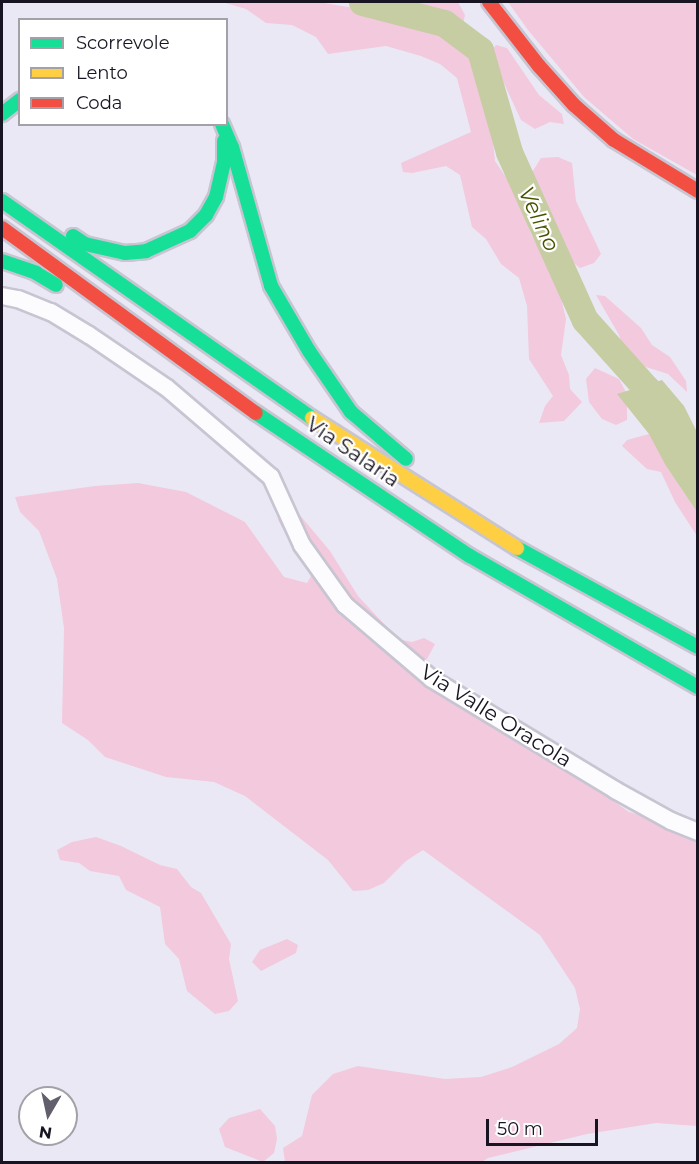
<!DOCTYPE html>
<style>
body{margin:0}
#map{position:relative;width:699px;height:1164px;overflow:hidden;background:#ebe8f5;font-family:Montserrat,sans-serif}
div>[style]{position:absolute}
.green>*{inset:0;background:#f2c9dd}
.water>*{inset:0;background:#c6cda2}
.river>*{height:27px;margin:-13.5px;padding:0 13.5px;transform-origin:13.5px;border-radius:13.5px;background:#c6cda2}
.roads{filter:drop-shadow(2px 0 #c8c5d2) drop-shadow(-2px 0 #c8c5d2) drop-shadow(0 2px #c8c5d2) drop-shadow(0 -2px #c8c5d2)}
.street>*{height:16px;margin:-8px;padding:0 8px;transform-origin:8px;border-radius:8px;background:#fcfcfe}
.fast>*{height:14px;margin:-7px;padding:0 7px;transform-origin:7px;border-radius:7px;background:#16e098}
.slow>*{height:14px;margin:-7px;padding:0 7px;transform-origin:7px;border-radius:7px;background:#ffcf43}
.jam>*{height:14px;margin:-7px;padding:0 7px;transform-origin:7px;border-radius:7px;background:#f24e42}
span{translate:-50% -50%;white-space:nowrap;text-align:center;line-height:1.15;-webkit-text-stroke:4.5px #fff;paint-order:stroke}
.street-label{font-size:21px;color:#181422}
.water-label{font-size:22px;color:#495200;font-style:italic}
.frame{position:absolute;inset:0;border:3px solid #181422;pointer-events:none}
.legend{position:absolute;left:18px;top:18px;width:210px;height:108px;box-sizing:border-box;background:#fff;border:2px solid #a3a1a7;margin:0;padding:8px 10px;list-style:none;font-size:18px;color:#181422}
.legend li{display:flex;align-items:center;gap:12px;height:30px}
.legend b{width:30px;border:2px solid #a3a1a7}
.north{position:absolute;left:18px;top:1086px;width:60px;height:60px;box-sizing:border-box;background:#fff;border:2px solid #a3a1a7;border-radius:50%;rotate:189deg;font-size:16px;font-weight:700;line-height:24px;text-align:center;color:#181422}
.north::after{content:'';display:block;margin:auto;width:21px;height:27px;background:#625e6c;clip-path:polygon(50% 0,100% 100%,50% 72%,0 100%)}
.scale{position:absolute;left:486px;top:1119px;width:112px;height:27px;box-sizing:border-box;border:3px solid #181422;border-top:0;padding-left:8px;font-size:18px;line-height:21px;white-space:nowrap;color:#181422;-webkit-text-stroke:4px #fff;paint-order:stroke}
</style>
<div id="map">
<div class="green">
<i style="clip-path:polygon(222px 2px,318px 2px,360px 9px,440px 31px,465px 48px,479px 73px,492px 131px,495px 161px,516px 192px,531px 234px,558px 285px,566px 319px,561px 355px,569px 375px,570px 389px,582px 402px,564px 421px,539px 423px,545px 406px,553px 396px,529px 359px,527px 306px,519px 278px,501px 264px,486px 239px,472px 227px,460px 175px,446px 166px,412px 173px,403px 172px,401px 163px,471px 132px,457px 78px,440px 64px,421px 56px,386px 46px,328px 54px,316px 37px,292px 25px,266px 23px,246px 9px)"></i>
<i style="clip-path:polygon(394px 2px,458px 2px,465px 15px,463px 24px)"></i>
<i style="clip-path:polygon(508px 2px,697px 2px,697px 175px,633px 139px,584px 97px,528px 30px)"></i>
<i style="clip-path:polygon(496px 45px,507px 48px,539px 95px,562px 114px,564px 124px,550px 122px,535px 129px,521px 120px,490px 53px)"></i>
<i style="clip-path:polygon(558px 157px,572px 163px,576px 201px,601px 254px,594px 263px,580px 268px,558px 251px,544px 228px,531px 174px,541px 158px)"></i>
<i style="clip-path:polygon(596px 295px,605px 296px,641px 328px,652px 345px,670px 357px,686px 381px,687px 392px,668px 374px,646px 367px,626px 355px,619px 335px)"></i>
<i style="clip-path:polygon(595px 368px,619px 379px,627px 394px,627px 420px,616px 425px,602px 419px,589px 402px,586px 379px)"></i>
<i style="clip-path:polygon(649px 434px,662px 444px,666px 466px,697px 512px,697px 536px,675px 502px,661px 472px,647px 469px,622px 446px,627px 440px)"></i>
<i style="clip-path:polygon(138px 483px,186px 492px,245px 522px,284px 577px,307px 583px,314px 571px,311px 555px,292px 545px,278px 520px,278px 499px,293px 507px,330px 551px,358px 596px,398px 639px,412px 642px,424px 638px,435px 644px,427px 659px,417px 662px,473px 704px,511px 716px,534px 730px,595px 774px,598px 790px,629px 812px,662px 821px,697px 838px,697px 1126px,656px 1123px,587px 1134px,488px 1158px,482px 1162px,285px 1162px,283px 1148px,302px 1136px,312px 1095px,333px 1074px,358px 1066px,445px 1079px,481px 1077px,512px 1067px,559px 1044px,577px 1028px,580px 1009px,575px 988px,540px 935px,423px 850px,406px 861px,384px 883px,368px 890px,353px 891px,328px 860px,245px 796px,214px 782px,166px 777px,105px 757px,88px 740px,62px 723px,64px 628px,57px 579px,39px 531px,20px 512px,15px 497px,95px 486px)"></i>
<i style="clip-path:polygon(96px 837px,121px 846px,160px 865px,177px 869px,191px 887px,201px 893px,231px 944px,229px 959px,238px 1001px,229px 1011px,215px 1014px,187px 991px,179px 959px,165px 944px,160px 907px,126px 890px,119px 876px,90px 871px,79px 863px,60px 860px,57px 850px,72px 842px)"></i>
<i style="clip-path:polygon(287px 939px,298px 945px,296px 953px,261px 971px,252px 962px,260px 950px)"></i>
<i style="clip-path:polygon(260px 1109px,275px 1126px,277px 1139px,274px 1153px,263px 1162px,225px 1147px,219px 1129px,229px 1118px)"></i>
</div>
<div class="water">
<i style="clip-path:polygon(662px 380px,684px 406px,697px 432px,697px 512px,666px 466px,649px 434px,617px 394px)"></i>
</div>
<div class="river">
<i style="left:362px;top:2px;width:85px;rotate:14.4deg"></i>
<i style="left:444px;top:23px;width:45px;rotate:36.9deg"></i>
<i style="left:480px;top:50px;width:106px;rotate:74.1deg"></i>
<i style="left:509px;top:152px;width:184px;rotate:65.7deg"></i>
<i style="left:585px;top:320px;width:93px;rotate:48.1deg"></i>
<i style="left:647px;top:389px;width:107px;rotate:61.5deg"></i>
</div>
<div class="roads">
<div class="street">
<i style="left:2px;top:296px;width:16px;rotate:11deg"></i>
<i style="left:18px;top:299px;width:35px;rotate:22deg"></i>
<i style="left:51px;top:312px;width:44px;rotate:31.2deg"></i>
<i style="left:89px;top:335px;width:94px;rotate:34.2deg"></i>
<i style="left:167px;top:388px;width:137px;rotate:40.6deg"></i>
<i style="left:271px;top:477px;width:75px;rotate:65.5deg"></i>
<i style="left:302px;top:545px;width:74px;rotate:54.4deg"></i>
<i style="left:345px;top:605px;width:114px;rotate:40.4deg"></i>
<i style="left:432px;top:679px;width:214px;rotate:31.2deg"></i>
<i style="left:615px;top:790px;width:64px;rotate:29deg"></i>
<i style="left:671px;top:821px;width:29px;rotate:22deg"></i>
</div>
<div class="fast">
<i style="left:2px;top:114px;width:23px;rotate:-38deg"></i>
<i style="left:222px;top:124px;width:25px;rotate:67deg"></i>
<i style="left:232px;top:147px;width:144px;rotate:74.3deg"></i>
<i style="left:271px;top:286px;width:75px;rotate:59.7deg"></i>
<i style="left:309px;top:351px;width:74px;rotate:55.5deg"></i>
<i style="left:351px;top:412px;width:72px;rotate:40.5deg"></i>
<i style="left:2px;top:201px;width:378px;rotate:35deg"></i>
<i style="left:73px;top:236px;width:14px;rotate:34deg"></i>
<i style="left:85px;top:244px;width:41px;rotate:12.7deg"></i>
<i style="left:125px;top:253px;width:21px;rotate:-5deg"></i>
<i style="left:146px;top:251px;width:48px;rotate:-24.4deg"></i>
<i style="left:190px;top:231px;width:23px;rotate:-45deg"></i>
<i style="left:206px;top:215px;width:21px;rotate:-61deg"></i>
<i style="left:216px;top:197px;width:35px;rotate:-77deg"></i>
<i style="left:224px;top:163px;width:22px;rotate:-90deg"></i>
<i style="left:2px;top:261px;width:36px;rotate:19deg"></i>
<i style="left:36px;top:273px;width:23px;rotate:31deg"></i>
<i style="left:256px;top:413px;width:257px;rotate:33.8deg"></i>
<i style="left:470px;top:556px;width:263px;rotate:29.9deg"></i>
<i style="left:517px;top:548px;width:206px;rotate:28.7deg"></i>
</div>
<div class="slow">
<i style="left:312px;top:418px;width:243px;rotate:32.4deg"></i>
</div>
<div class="jam">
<i style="left:489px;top:2px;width:81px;rotate:52deg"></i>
<i style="left:539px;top:66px;width:52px;rotate:48.1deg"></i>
<i style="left:574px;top:105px;width:53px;rotate:41.2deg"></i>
<i style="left:614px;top:140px;width:98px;rotate:31.3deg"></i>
<i style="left:2px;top:228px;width:314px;rotate:36.1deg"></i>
</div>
</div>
<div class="street-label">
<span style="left:353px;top:452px;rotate:34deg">Via Salaria</span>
<span style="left:496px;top:716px;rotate:32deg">Via Valle Oracola</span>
</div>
<div class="water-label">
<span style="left:539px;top:219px;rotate:65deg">Velino</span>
</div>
<div class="frame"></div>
<ul class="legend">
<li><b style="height:8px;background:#16e098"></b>Scorrevole</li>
<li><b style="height:8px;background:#ffcf43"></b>Lento</li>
<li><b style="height:8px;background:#f24e42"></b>Coda</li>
</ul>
<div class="north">N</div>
<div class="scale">50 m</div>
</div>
